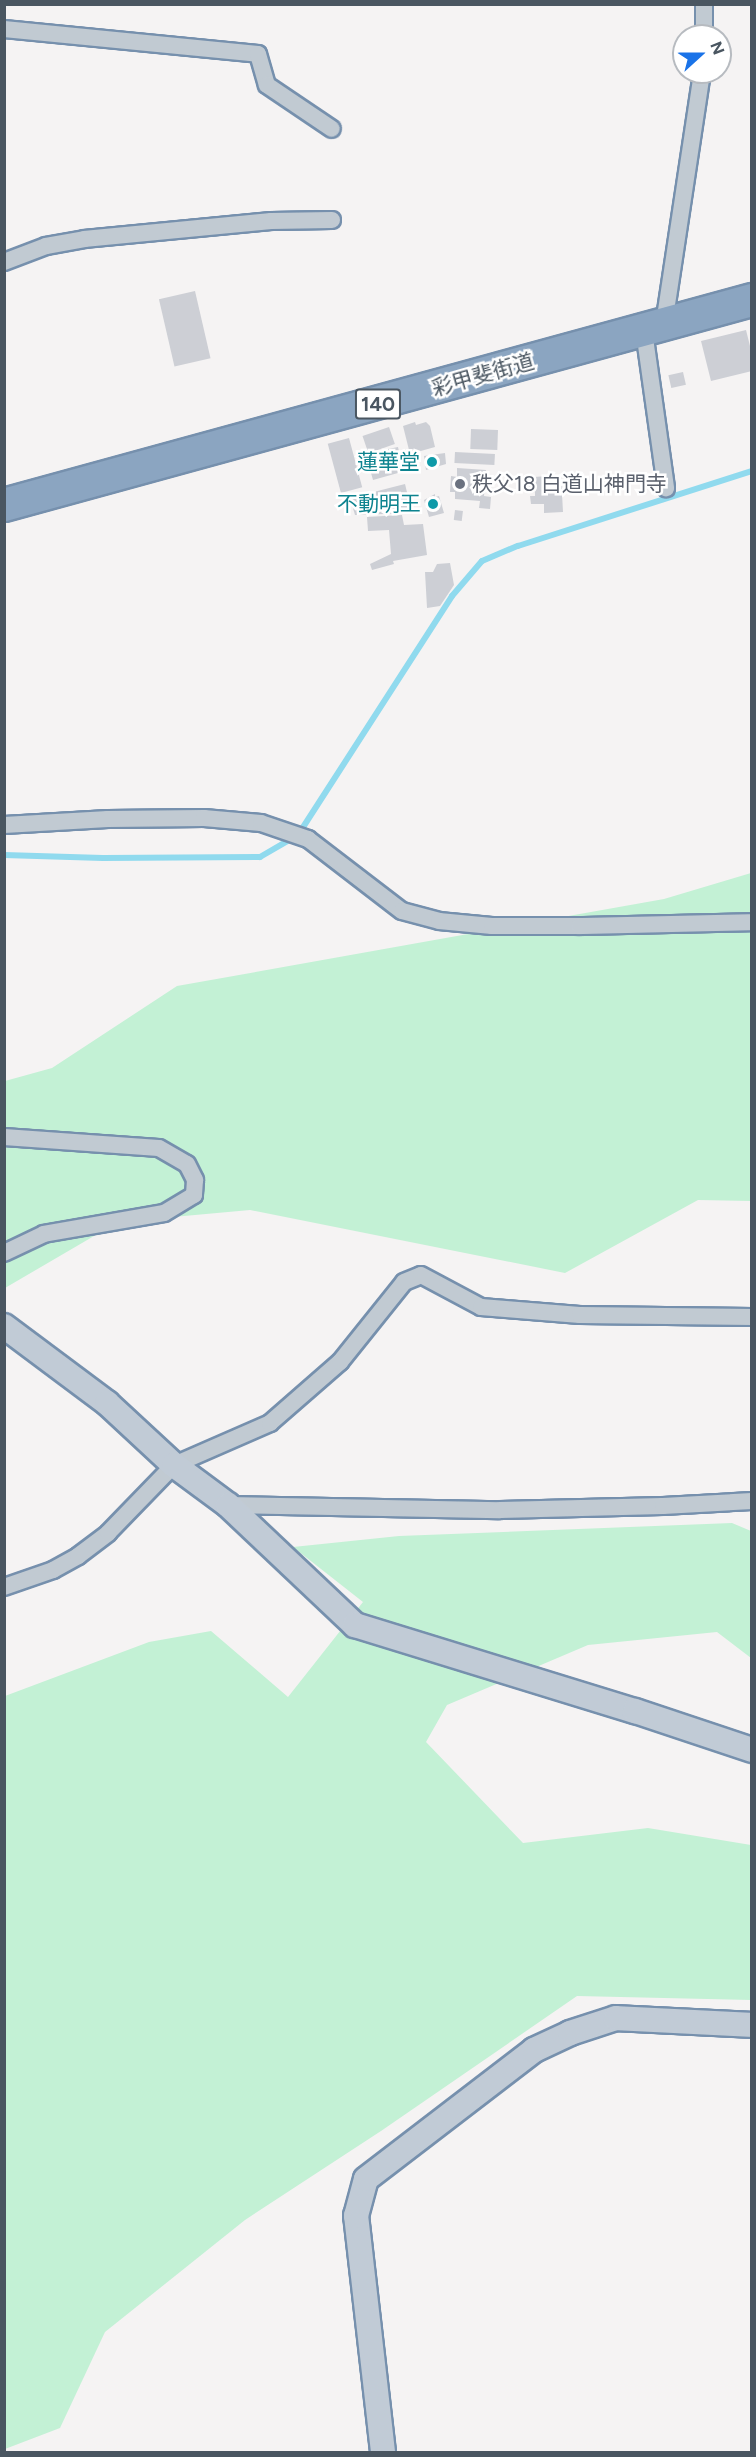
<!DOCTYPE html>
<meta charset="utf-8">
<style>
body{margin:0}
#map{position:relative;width:756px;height:2457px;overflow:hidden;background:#f5f3f3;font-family:Figtree,"Noto Sans JP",sans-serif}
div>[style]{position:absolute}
.green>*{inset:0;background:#c3f1d5}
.stream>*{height:6px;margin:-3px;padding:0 3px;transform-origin:3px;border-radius:3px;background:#90daee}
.building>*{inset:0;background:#cdcfd5;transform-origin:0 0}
.roads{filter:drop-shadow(2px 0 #7690ad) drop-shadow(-2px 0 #7690ad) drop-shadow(0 2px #7690ad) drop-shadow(0 -2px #7690ad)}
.street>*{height:16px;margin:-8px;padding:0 8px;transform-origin:8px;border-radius:8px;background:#c1cad2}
.secondary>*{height:24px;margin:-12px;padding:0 12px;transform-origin:12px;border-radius:12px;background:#c1cbd6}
.highway>*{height:32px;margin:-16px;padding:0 16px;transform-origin:16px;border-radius:16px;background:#8ba5c1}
.dots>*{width:16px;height:16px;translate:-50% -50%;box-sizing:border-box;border:3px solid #fff;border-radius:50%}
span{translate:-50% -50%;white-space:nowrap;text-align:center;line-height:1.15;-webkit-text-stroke:5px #fff;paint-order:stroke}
.shield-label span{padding:2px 4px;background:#fff;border:2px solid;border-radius:4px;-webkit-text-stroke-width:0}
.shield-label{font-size:20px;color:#4a5661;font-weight:700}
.street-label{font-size:21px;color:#4a5661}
.culture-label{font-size:21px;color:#0d838f}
.right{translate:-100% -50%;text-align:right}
.worship-label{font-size:21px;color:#5b616d}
.left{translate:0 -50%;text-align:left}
.frame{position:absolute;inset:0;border:6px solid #4a5661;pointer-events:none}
.north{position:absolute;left:672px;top:24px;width:60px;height:60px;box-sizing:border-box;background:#fff;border:2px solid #b7bbc0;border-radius:50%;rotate:69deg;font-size:16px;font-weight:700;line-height:24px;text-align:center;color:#4a5661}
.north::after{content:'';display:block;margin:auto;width:21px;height:27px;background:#1a73e8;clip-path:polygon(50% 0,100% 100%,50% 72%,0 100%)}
</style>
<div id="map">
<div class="green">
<i style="clip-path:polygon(751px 873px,751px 1201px,698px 1200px,565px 1273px,250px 1210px,118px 1222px,5px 1288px,5px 1081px,52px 1068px,177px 986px,664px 899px)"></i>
<i style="clip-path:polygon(732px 1523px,751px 1531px,751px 1658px,717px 1632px,588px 1645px,447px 1705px,426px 1742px,523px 1843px,648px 1828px,751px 1845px,751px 2000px,577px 1996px,381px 2131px,245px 2220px,105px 2332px,60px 2428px,5px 2449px,5px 1696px,149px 1642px,211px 1631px,288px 1697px,363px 1602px,293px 1547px,399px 1536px)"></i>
</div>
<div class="stream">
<i style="left:4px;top:855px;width:99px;rotate:1.7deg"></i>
<i style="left:103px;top:858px;width:157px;rotate:-0.4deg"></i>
<i style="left:260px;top:857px;width:44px;rotate:-30.1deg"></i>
<i style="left:298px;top:835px;width:284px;rotate:-57.2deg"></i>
<i style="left:452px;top:596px;width:46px;rotate:-49.4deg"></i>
<i style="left:482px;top:561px;width:39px;rotate:-23deg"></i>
<i style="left:518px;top:546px;width:246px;rotate:-17.8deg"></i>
</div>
<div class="building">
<i style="left:195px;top:291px;width:69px;height:37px;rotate:77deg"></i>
<i style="clip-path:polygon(746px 330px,752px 354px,752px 371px,711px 381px,701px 341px)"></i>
<i style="left:683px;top:372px;width:13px;height:15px;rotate:77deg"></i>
<i style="clip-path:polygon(415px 422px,416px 425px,426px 422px,430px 426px,435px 447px,410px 454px,403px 426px)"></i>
<i style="left:389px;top:427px;width:18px;height:28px;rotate:71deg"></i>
<i style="left:471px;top:429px;width:27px;height:20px;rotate:2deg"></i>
<i style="left:349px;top:438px;width:51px;height:22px;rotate:75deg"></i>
<i style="clip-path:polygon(398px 447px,401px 461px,395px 462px,398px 473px,373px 480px,367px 459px,389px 454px,388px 449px)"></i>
<i style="left:455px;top:452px;width:40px;height:11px;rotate:3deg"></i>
<i style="clip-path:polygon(445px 453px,446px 464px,426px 470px,424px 456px)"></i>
<i style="clip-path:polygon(457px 468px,486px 470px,484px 496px,491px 497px,490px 509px,479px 508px,480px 501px,455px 499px,455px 492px,450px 492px,451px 476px,457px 477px)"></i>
<i style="clip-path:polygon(561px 475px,563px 512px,544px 513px,544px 504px,531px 504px,530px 496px,535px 496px,535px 492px,530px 493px,529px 481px,534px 477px)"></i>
<i style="clip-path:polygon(405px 484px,412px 513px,355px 515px,350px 498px)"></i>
<i style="clip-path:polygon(435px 494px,435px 497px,439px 496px,444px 513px,429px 517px,424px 500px)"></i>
<i style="left:455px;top:510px;width:8px;height:10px;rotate:7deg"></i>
<i style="clip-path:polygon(402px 515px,404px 525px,423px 524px,427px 555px,393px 561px,394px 564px,372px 570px,370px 564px,391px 554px,389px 530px,368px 531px,367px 517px)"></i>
<i style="clip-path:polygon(450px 563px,454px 585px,440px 606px,427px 608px,425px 572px,433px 572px,437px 564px)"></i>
</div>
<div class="roads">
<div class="street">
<i style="left:4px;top:29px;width:255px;rotate:5.6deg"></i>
<i style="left:258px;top:54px;width:32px;rotate:74deg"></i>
<i style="left:267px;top:85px;width:78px;rotate:34.1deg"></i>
<i style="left:704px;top:36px;width:32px;rotate:-90deg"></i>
<i style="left:4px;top:262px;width:45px;rotate:-20.9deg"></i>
<i style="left:46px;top:246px;width:39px;rotate:-10deg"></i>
<i style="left:84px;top:239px;width:188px;rotate:-5.5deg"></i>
<i style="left:271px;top:221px;width:61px;rotate:-0.9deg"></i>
<i style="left:664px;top:324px;width:255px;rotate:-81.4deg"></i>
<i style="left:644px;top:331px;width:159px;rotate:82deg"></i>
<i style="left:4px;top:825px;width:104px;rotate:-3.3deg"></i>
<i style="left:108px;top:819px;width:96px;rotate:-0.6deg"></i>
<i style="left:204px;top:818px;width:57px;rotate:5deg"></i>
<i style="left:261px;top:823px;width:50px;rotate:18.8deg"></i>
<i style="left:308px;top:839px;width:118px;rotate:37.5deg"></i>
<i style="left:402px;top:911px;width:38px;rotate:15deg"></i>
<i style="left:439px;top:921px;width:53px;rotate:5.4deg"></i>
<i style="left:492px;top:926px;width:88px"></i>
<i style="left:580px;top:926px;width:172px;rotate:-1.3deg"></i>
<i style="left:4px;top:1137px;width:155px;rotate:4.1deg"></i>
<i style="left:159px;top:1148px;width:32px;rotate:30deg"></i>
<i style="left:187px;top:1164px;width:18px;rotate:63deg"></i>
<i style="left:195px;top:1180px;width:15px;rotate:94deg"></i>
<i style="left:194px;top:1195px;width:35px;rotate:149deg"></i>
<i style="left:164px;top:1213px;width:122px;rotate:170.1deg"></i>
<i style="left:44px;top:1234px;width:44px;rotate:154.6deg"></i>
<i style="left:228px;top:1505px;width:272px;rotate:1.1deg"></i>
<i style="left:500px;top:1510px;width:163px;rotate:-1.4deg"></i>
<i style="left:663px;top:1506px;width:89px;rotate:-3.2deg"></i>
<i style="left:4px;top:1587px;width:52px;rotate:-19.1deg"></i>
<i style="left:53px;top:1570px;width:29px;rotate:-29deg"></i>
<i style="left:78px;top:1556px;width:38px;rotate:-37deg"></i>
<i style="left:108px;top:1533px;width:95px;rotate:-45.9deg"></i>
<i style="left:174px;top:1465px;width:105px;rotate:-23.6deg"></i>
<i style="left:270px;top:1423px;width:93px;rotate:-41.1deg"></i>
<i style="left:340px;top:1362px;width:102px;rotate:-51.3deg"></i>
<i style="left:404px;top:1282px;width:18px;rotate:-22deg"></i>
<i style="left:421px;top:1275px;width:68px;rotate:28.1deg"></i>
<i style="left:481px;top:1307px;width:99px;rotate:4.6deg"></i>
<i style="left:580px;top:1315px;width:172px;rotate:0.7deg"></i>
</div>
<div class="secondary">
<i style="left:4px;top:1326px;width:129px;rotate:36.8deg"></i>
<i style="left:107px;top:1403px;width:91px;rotate:42.8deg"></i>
<i style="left:174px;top:1465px;width:67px;rotate:36.5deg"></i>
<i style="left:228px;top:1505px;width:175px;rotate:43.4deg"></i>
<i style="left:355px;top:1625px;width:293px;rotate:17.1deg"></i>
<i style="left:635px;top:1711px;width:123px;rotate:18.4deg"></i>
<i style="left:383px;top:2452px;width:238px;rotate:-96.5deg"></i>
<i style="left:356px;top:2216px;width:38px;rotate:-75deg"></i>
<i style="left:366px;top:2179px;width:212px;rotate:-37.5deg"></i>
<i style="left:534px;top:2050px;width:40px;rotate:-25deg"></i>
<i style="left:570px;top:2033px;width:48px;rotate:-18.1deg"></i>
<i style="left:616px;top:2018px;width:136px;rotate:2.9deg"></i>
</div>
<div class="highway">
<i style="left:4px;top:505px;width:776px;rotate:-15.33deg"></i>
</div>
</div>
<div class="dots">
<i style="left:432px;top:462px;background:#0f9aa8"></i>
<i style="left:460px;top:484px;background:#6b7280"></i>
<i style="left:433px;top:504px;background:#0f9aa8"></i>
</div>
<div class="shield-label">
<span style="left:378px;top:404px">140</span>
</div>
<div class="street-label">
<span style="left:483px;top:375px;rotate:-16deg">彩甲斐街道</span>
</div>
<div class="culture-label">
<span class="right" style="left:420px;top:462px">蓮華堂</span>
<span class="right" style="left:421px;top:504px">不動明王</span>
</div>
<div class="worship-label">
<span class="left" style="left:472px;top:484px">秩父18 白道山神門寺</span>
</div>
<div class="frame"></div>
<div class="north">N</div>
</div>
